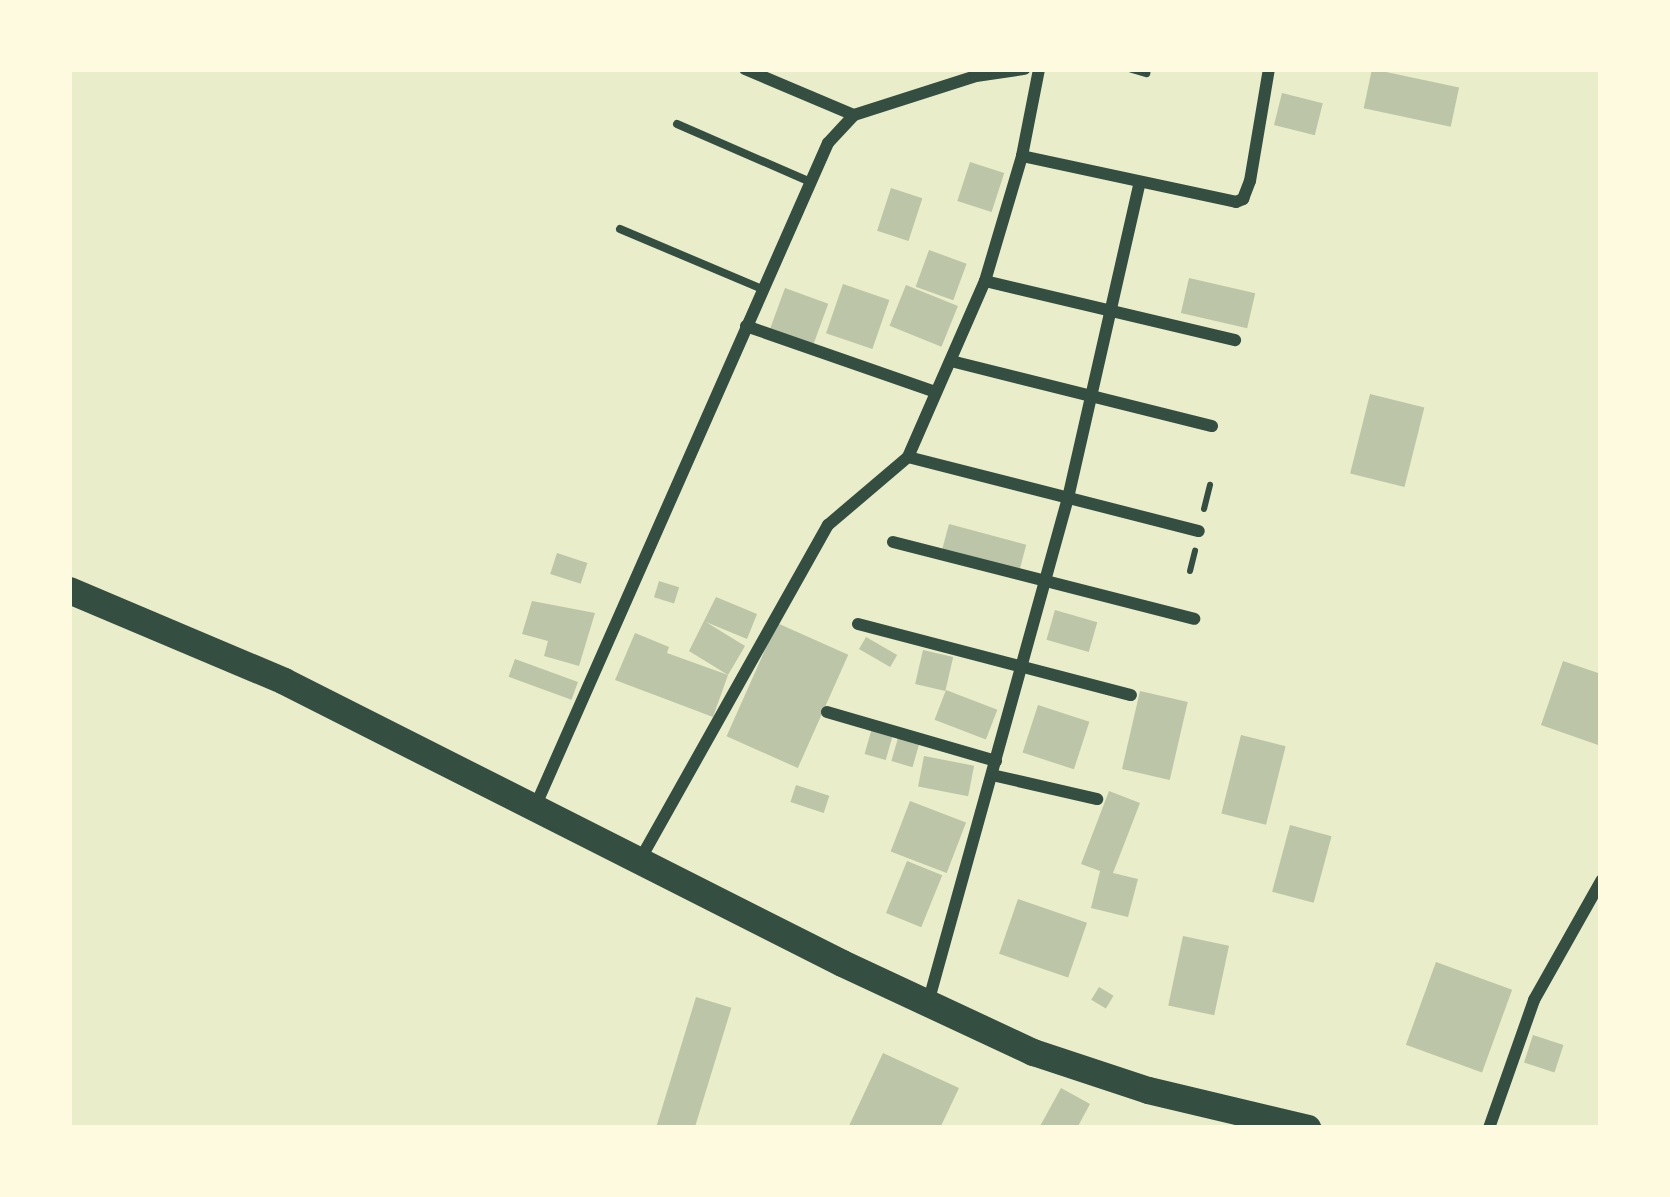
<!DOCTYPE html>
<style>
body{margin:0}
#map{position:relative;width:1670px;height:1197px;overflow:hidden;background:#e9edc9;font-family:"PT Sans",sans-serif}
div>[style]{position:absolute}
.building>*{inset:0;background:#bcc5a7;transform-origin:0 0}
.path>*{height:6px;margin:-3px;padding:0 3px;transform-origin:3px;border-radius:3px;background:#344e41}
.service>*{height:8px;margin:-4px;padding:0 4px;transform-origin:4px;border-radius:4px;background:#344e41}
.minor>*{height:12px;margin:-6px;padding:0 6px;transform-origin:6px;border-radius:6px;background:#344e41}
.primary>*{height:27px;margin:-13.5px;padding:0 13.5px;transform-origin:13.5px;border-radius:13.5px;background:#344e41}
span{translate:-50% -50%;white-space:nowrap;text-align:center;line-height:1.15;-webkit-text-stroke:12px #fefae0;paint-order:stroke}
.frame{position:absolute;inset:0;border:72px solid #fefae0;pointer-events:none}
</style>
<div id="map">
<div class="building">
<i style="left:1372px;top:69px;width:89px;height:40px;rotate:12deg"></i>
<i style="left:1282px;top:93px;width:42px;height:33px;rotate:14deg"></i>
<i style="left:970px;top:162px;width:36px;height:41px;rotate:18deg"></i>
<i style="left:891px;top:188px;width:33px;height:45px;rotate:18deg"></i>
<i style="left:929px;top:250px;width:40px;height:39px;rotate:20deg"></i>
<i style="left:1189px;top:278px;width:68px;height:36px;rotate:13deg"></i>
<i style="left:843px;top:284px;width:49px;height:52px;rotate:19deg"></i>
<i style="left:906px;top:285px;width:56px;height:44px;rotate:22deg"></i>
<i style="left:785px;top:288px;width:46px;height:48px;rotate:20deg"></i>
<i style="left:1370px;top:394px;width:56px;height:82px;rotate:14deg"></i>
<i style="left:949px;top:524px;width:80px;height:30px;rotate:15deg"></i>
<i style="left:557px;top:553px;width:32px;height:22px;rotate:18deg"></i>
<i style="left:659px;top:581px;width:21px;height:17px;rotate:17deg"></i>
<i style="clip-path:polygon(716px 597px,757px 614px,747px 639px,706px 622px,745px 646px,728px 675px,689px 651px)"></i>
<i style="clip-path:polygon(532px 601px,595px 613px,579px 666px,544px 656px,548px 641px,522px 634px)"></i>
<i style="left:1055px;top:610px;width:44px;height:31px;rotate:16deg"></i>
<i style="left:777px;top:623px;width:78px;height:124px;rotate:24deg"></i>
<i style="clip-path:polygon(635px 633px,669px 647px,667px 653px,728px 675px,713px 717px,615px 680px)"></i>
<i style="left:866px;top:637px;width:36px;height:14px;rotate:30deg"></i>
<i style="left:923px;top:650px;width:31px;height:35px;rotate:13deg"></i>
<i style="left:515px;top:659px;width:67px;height:19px;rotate:20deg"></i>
<i style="clip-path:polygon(1563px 661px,1601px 674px,1601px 746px,1541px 725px)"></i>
<i style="left:946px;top:690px;width:55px;height:32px;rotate:21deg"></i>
<i style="left:1140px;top:691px;width:49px;height:80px;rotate:13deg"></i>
<i style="left:1038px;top:705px;width:54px;height:50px;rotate:18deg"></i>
<i style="left:872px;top:728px;width:22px;height:27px;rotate:16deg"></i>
<i style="left:1241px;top:735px;width:46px;height:81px;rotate:14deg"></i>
<i style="left:898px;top:738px;width:22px;height:24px;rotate:16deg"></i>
<i style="left:924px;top:756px;width:51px;height:31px;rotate:11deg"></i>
<i style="left:796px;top:785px;width:35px;height:18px;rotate:18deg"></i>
<i style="clip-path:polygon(1109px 791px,1140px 803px,1113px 873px,1138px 879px,1128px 917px,1091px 908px,1100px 871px,1081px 864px)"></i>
<i style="left:910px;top:801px;width:60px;height:54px;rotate:21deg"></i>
<i style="left:1290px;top:825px;width:43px;height:69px;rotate:15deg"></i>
<i style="left:907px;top:861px;width:38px;height:56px;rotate:22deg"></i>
<i style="left:1018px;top:899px;width:73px;height:58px;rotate:19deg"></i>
<i style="left:1183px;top:936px;width:47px;height:71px;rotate:12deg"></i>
<i style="left:1436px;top:962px;width:81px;height:88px;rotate:20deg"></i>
<i style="left:1099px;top:987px;width:17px;height:15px;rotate:31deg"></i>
<i style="left:696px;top:997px;width:37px;height:138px;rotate:17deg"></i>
<i style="left:1533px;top:1035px;width:32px;height:29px;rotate:18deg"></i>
<i style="clip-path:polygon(883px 1053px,959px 1088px,940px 1128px,848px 1128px)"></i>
<i style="clip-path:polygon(1061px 1088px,1090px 1104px,1077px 1128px,1039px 1128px)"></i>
</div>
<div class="path">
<i style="left:1204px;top:509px;width:25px;rotate:-76deg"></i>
<i style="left:1190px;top:571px;width:21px;rotate:-76deg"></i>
</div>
<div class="service">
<i style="left:1132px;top:69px;width:15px;rotate:16deg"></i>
<i style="left:677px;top:124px;width:143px;rotate:23.5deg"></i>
<i style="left:620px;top:229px;width:154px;rotate:22.9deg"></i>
</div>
<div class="minor">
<i style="left:745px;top:69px;width:118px;rotate:22.9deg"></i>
<i style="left:1022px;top:156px;width:219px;rotate:12.1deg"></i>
<i style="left:1236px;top:202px;width:8px;rotate:-23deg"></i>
<i style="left:1243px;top:199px;width:19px;rotate:-69deg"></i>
<i style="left:1250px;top:181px;width:114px;rotate:-80.4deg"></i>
<i style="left:985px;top:281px;width:257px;rotate:13.3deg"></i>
<i style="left:746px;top:326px;width:201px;rotate:19.2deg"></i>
<i style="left:951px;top:361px;width:269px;rotate:14deg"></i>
<i style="left:908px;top:457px;width:300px;rotate:14.3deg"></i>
<i style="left:893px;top:542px;width:311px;rotate:14.3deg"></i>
<i style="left:858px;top:624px;width:282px;rotate:14.6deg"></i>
<i style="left:827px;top:712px;width:176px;rotate:16.2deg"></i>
<i style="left:992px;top:775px;width:108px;rotate:12.9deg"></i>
<i style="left:535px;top:807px;width:726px;rotate:-66.19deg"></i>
<i style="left:828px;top:143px;width:38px;rotate:-47deg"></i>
<i style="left:854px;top:115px;width:128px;rotate:-17.7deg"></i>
<i style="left:976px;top:76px;width:49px;rotate:-8.3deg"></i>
<i style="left:641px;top:858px;width:382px;rotate:-60.7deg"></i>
<i style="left:828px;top:525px;width:105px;rotate:-40.4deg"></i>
<i style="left:908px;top:457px;width:192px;rotate:-66.4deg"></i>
<i style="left:985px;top:281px;width:130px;rotate:-73.5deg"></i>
<i style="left:1022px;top:156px;width:89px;rotate:-78.9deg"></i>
<i style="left:928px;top:1003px;width:524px;rotate:-74.51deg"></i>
<i style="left:1068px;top:498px;width:324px;rotate:-77.2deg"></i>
<i style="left:1489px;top:1128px;width:136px;rotate:-70.6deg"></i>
<i style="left:1534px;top:1000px;width:137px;rotate:-60.6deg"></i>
</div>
<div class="primary">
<i style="left:69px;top:590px;width:233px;rotate:22.9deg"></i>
<i style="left:284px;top:681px;width:625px;rotate:26.81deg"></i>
<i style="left:842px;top:963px;width:211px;rotate:25deg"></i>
<i style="left:1033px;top:1052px;width:121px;rotate:18.3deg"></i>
<i style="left:1148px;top:1090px;width:164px;rotate:13.4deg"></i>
</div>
<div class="frame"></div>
</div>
